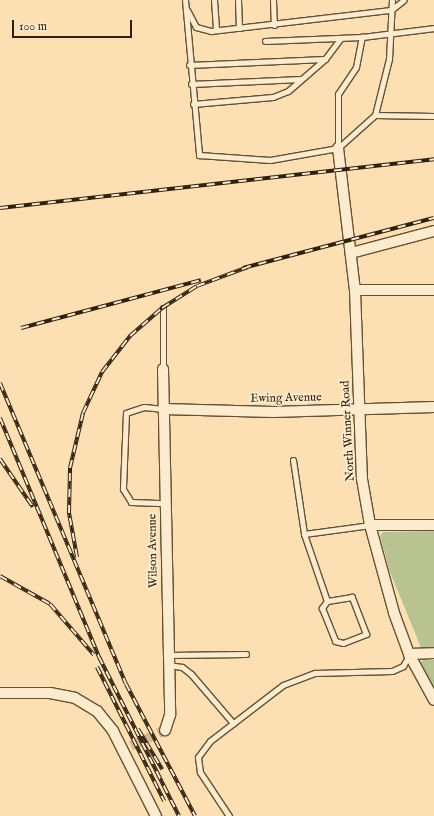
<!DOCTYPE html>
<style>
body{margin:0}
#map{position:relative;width:434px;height:816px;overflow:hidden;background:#fce0b4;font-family:"IM FELL English",serif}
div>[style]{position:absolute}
.green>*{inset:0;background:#b9c391}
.street-tunnel>*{height:10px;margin-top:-5px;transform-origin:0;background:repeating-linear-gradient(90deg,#d3ba92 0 10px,transparent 0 15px)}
.roads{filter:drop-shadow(1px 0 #635136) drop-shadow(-1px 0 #635136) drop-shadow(0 1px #635136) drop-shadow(0 -1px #635136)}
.lane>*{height:5px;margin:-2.5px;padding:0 2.5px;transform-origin:2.5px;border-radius:2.5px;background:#fdebce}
.street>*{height:10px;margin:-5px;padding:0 5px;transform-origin:5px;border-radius:5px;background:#fdebce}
.rail>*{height:4px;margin-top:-2px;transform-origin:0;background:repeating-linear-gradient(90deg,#fdebce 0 8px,#30210c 0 16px);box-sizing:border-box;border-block:1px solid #30210c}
span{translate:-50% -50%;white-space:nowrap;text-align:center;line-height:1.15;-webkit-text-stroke:3.5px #fdebce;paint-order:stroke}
.street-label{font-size:12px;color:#30210c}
.scale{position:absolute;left:12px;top:20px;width:120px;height:18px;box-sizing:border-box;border:2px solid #30210c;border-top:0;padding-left:5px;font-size:12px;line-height:14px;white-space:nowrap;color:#30210c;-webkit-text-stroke:3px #fdebce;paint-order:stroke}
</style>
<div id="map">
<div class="green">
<i style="clip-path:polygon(434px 531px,434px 650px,422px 650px,390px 572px,380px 536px,383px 532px)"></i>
<i style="clip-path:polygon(423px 660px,434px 660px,434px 691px,419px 664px)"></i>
</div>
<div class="street-tunnel">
<i style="left:131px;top:746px;width:38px;rotate:-25deg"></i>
</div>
<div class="roads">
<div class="lane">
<i style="left:185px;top:0;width:156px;rotate:84.8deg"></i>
<i style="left:199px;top:155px;width:71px;rotate:4deg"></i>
<i style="left:270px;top:160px;width:69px;rotate:-10deg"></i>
<i style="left:338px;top:148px;width:50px;rotate:-41.7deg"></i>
<i style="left:375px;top:115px;width:58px;rotate:-76deg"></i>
<i style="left:389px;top:59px;width:59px;rotate:-87.1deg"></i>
<i style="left:214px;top:0;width:30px;rotate:86deg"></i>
<i style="left:238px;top:0;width:28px;rotate:88deg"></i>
<i style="left:273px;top:0;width:25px;rotate:88deg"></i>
<i style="left:187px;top:10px;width:19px;rotate:62deg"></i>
<i style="left:196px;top:27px;width:16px;rotate:15deg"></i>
<i style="left:211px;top:31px;width:181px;rotate:-6.7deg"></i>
<i style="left:391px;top:10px;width:16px;rotate:-38deg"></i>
<i style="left:265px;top:41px;width:97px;rotate:-2.4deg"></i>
<i style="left:362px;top:37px;width:73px;rotate:-7.1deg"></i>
<i style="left:189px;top:65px;width:136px;rotate:-2.5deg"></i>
<i style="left:191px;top:84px;width:110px;rotate:-2.6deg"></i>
<i style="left:193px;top:104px;width:80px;rotate:-5deg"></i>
<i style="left:273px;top:97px;width:16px;rotate:-22deg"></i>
<i style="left:288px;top:91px;width:49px;rotate:-40.9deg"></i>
<i style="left:325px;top:59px;width:26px;rotate:-53deg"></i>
<i style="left:375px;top:115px;width:59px;rotate:1deg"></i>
<i style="left:338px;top:148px;width:54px;rotate:-90deg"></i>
<i style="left:338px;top:94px;width:32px;rotate:-56deg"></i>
<i style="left:356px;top:67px;width:31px;rotate:-79deg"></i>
<i style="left:163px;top:369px;width:61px;rotate:-90deg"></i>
<i style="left:163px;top:409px;width:19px;rotate:-174deg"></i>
<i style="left:144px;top:407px;width:19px;rotate:162deg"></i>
<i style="left:126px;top:413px;width:76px;rotate:92.3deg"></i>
<i style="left:123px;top:489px;width:15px;rotate:58deg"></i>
<i style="left:131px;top:502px;width:34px;rotate:2deg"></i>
<i style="left:293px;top:460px;width:75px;rotate:81.5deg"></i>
<i style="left:304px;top:534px;width:67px;rotate:-7.8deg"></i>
<i style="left:304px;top:534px;width:71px;rotate:71.1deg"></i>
<i style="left:327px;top:601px;width:9px;rotate:126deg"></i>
<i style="left:322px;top:608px;width:35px;rotate:68deg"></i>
<i style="left:335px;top:641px;width:8px;rotate:14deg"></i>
<i style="left:343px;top:643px;width:25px;rotate:-21deg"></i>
<i style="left:366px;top:634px;width:40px;rotate:-111deg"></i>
<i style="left:352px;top:597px;width:25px;rotate:171deg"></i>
<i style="left:168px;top:655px;width:78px;rotate:-0.7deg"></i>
<i style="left:168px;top:665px;width:14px;rotate:8deg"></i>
<i style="left:182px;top:667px;width:11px;rotate:38deg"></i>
<i style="left:191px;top:674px;width:65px;rotate:49.4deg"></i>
<i style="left:229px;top:816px;width:53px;rotate:-123.4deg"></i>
<i style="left:200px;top:772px;width:15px;rotate:-98deg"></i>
<i style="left:198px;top:757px;width:20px;rotate:-53deg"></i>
<i style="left:210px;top:741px;width:92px;rotate:-37.5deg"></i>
<i style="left:283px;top:685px;width:34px;rotate:-21deg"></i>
<i style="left:315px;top:673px;width:77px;rotate:-1.5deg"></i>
<i style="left:392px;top:671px;width:12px;rotate:-24deg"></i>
<i style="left:403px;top:666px;width:13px;rotate:-61deg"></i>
</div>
<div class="street">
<i style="left:338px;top:148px;width:143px;rotate:83.2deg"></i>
<i style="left:355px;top:290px;width:189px;rotate:87.9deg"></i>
<i style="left:362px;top:479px;width:47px;rotate:80.1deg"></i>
<i style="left:370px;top:525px;width:91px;rotate:74.7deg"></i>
<i style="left:394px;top:613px;width:44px;rotate:69.9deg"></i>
<i style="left:409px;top:654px;width:52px;rotate:61.5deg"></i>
<i style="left:351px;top:253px;width:86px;rotate:-14.8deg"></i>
<i style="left:355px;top:290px;width:79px"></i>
<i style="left:163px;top:369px;width:346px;rotate:88.8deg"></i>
<i style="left:170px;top:715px;width:16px;rotate:108deg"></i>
<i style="left:163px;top:409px;width:110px;rotate:1.6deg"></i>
<i style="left:273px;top:412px;width:161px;rotate:-1.8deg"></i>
<i style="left:370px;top:525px;width:64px"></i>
<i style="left:409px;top:654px;width:25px;rotate:-2deg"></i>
<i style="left:0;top:693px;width:50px"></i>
<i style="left:50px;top:693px;width:25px;rotate:11deg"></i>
<i style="left:75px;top:698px;width:26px;rotate:31deg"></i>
<i style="left:97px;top:711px;width:26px;rotate:51deg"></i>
<i style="left:113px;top:731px;width:95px;rotate:63.2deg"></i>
</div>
</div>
<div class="rail">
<i style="left:0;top:208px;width:437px;rotate:-6.4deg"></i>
<i style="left:243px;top:268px;width:197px;rotate:-14.7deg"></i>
<i style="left:21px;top:328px;width:186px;rotate:-14.9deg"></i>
<i style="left:0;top:383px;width:326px;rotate:67.3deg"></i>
<i style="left:126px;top:684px;width:149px;rotate:62.4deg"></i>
<i style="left:0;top:418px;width:259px;rotate:67.5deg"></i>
<i style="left:99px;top:657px;width:178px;rotate:63.3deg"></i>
<i style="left:0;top:459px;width:58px;rotate:55.5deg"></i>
<i style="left:77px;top:557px;width:45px;rotate:-100.3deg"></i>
<i style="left:69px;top:513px;width:45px;rotate:-88.7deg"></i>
<i style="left:70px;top:468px;width:57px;rotate:-76.7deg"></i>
<i style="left:83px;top:413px;width:45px;rotate:-65.1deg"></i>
<i style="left:102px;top:372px;width:46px;rotate:-52.1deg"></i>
<i style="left:130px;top:336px;width:43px;rotate:-41.2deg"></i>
<i style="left:162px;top:308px;width:41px;rotate:-32.2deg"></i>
<i style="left:197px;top:286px;width:54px;rotate:-20.4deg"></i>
<i style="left:0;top:576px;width:57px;rotate:29.2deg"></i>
<i style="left:50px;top:604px;width:67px;rotate:49.2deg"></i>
<i style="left:97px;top:667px;width:150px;rotate:63.4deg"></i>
<i style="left:138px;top:729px;width:47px;rotate:59deg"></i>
</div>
<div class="street-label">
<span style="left:286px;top:398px;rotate:-1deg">Ewing Avenue</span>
<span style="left:348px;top:431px;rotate:-93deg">North Winner Road</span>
<span style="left:153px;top:551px;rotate:-91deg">Wilson Avenue</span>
</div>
<div class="scale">100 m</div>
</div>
